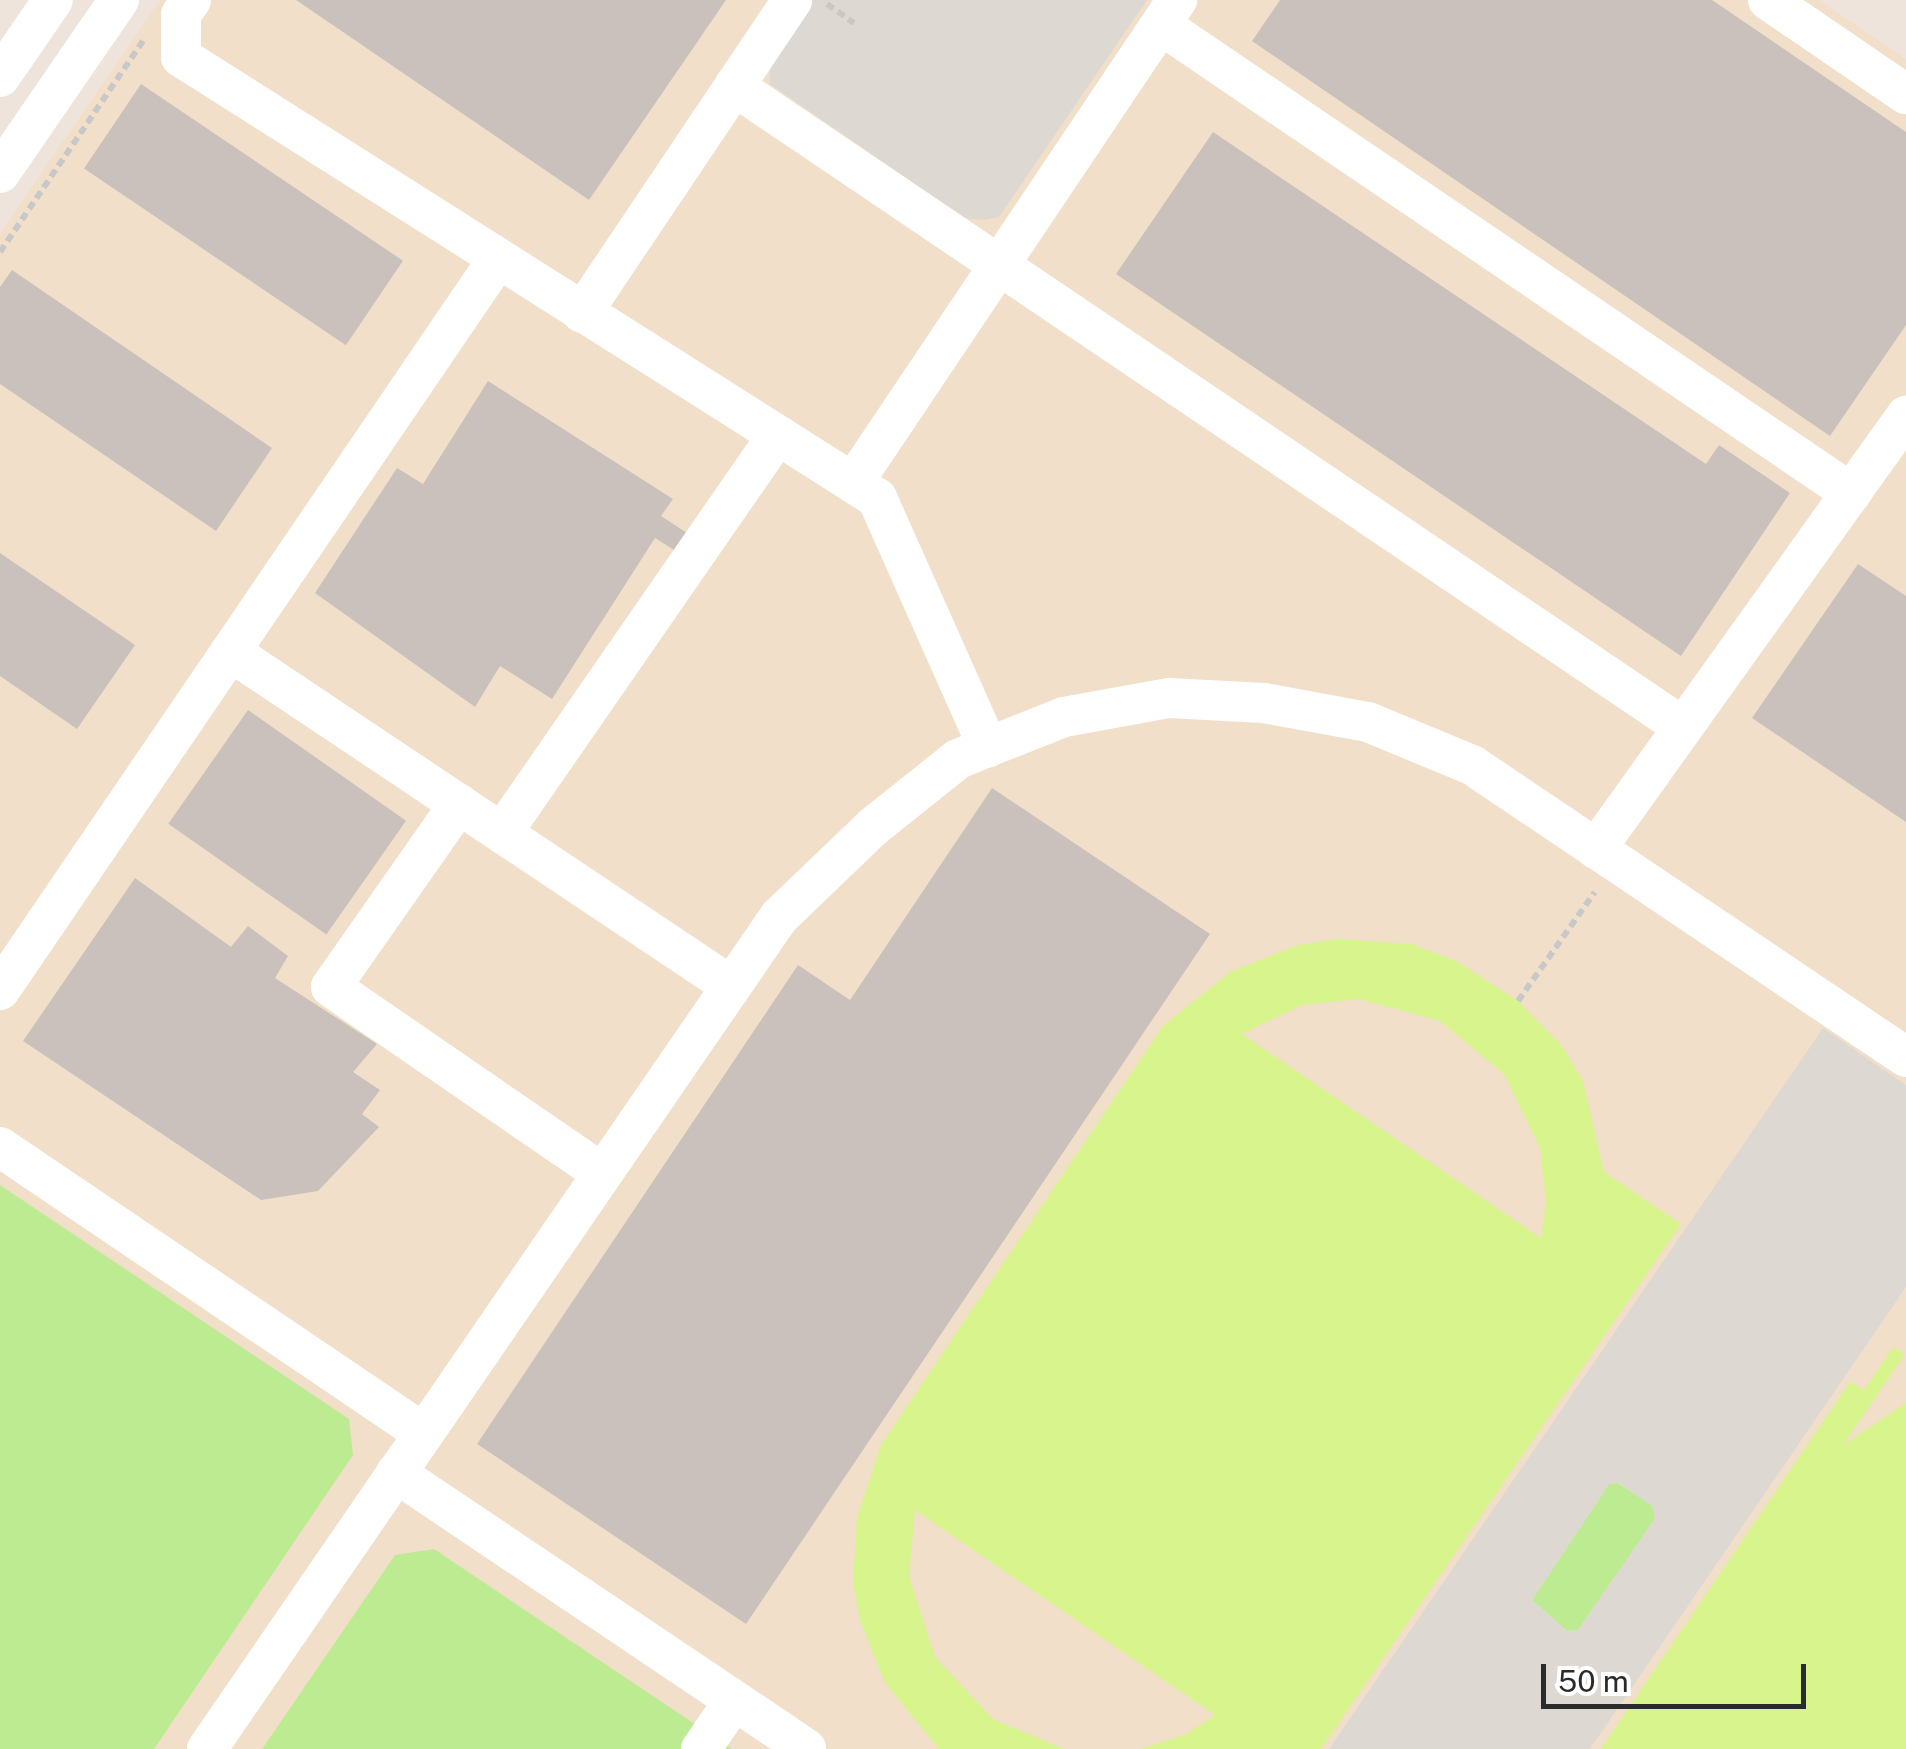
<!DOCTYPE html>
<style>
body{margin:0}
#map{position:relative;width:1906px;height:1749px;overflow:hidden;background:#efe4dc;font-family:"Public Sans",sans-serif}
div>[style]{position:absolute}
.education>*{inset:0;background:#f2dfca}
.green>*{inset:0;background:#bdeb92}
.pitch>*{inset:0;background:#d7f48d}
.plaza>*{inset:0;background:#ded8d3}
.building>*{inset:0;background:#cac1bc;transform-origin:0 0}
.path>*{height:6px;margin-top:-3px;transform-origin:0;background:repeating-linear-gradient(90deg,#c8c8c8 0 8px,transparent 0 13px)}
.minor>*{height:40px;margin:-20px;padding:0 20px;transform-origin:20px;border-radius:20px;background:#fff}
span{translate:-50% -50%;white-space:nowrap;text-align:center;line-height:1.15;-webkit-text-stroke:9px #fff;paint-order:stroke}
.scale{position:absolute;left:1541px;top:1664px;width:265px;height:45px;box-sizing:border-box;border:5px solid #2b2b2b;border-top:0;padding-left:12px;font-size:30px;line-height:35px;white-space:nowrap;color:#2b2b2b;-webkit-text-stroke:8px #fff;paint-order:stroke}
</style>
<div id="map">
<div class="education">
<i style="clip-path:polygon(160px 0,1820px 0,1906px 59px,1906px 1749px,0 1749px,0 233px)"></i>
</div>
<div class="green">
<i style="clip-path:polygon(0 1185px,349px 1419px,353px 1455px,154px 1749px,0 1749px)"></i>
<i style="clip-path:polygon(1618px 1483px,1653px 1506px,1655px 1519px,1578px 1630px,1567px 1631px,1532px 1600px,1609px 1484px)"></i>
<i style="clip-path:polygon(434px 1549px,732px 1749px,262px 1749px,395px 1555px)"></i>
</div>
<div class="pitch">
<i style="clip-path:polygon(evenodd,1337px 939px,1412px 944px,1456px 961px,1518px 1001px,1562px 1046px,1583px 1081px,1604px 1172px,1681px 1224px,1321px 1749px,1140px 1749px,1184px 1735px,1215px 1715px,915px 1510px,909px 1576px,935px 1657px,993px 1719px,1064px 1749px,939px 1749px,885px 1683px,860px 1620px,853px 1584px,857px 1517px,881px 1445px,1163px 1026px,1230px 972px,1298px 945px,1337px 939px,1359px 999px,1440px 1021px,1504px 1074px,1540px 1148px,1546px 1202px,1541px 1238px,1242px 1034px,1302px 1005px,1359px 999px)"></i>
<i style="clip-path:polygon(1893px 1347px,1905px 1354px,1843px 1445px,1906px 1403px,1906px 1749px,1601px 1749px,1850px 1382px,1864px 1390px)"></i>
</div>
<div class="plaza">
<i style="clip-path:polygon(804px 0,1147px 0,999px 217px,983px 220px,964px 218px,770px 84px,769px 52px)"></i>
<i style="clip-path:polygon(evenodd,1823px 1028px,1906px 1085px,1906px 1287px,1590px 1749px,1329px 1749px,1823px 1028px,1619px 1483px,1652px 1506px,1655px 1519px,1578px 1630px,1567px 1631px,1532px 1600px,1609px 1484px,1619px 1483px)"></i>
</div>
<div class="building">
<i style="clip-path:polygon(296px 0,726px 0,589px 200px)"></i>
<i style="clip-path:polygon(1280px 0,1712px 0,1906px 132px,1906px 325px,1830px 436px,1252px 41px)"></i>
<i style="left:141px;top:84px;width:316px;height:102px;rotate:34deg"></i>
<i style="clip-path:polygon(1213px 132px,1706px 464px,1719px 445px,1790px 493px,1681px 656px,1116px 274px)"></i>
<i style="clip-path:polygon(12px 270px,272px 448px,216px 531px,0 384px,0 287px)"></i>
<i style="clip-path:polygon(488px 381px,673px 499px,661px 516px,690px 535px,679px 553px,655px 538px,552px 699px,500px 666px,475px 707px,315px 593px,397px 468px,423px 484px)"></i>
<i style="clip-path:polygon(0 553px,135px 645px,77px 729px,0 676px)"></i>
<i style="clip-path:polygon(1858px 564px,1906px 596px,1906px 822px,1752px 718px)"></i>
<i style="left:248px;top:710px;width:193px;height:139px;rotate:35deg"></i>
<i style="clip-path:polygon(992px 788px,1210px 934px,746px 1624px,477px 1444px,798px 965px,850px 1000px)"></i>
<i style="clip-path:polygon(135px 878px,231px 947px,248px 926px,288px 956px,275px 978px,377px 1044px,353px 1072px,380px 1090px,362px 1114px,379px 1127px,318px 1191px,261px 1200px,23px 1041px)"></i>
</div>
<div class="path">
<i style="left:827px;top:4px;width:33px;rotate:35deg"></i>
<i style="left:0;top:252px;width:258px;rotate:-55.9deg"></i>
<i style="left:1518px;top:1001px;width:133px;rotate:-54.8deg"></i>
</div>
<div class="minor">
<i style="left:191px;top:0;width:18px;rotate:124deg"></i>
<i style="left:181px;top:15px;width:42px;rotate:90deg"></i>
<i style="left:181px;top:57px;width:824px;rotate:32.36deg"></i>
<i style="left:877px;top:498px;width:273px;rotate:66deg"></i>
<i style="left:1768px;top:0;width:167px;rotate:34.3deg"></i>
<i style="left:1161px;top:25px;width:834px;rotate:34.15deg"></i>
<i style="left:0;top:77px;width:93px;rotate:-55.5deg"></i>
<i style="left:734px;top:86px;width:1145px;rotate:34.04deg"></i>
<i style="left:0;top:173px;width:210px;rotate:-55.5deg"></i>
<i style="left:582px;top:313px;width:377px;rotate:-56.1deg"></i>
<i style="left:853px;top:483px;width:582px;rotate:-56.15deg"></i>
<i style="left:231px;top:652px;width:601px;rotate:33.74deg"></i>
<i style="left:459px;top:804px;width:223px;rotate:125deg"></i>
<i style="left:331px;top:987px;width:329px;rotate:34.5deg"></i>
<i style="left:502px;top:833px;width:484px;rotate:-55.3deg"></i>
<i style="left:1596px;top:849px;width:533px;rotate:-54.4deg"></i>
<i style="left:0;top:990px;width:885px;rotate:-55.74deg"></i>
<i style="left:0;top:1147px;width:511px;rotate:34.06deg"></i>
<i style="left:396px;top:1473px;width:494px;rotate:33.9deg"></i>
<i style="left:207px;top:1749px;width:1010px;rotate:-55.49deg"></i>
<i style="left:779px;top:917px;width:132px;rotate:-43.8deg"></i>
<i style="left:874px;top:826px;width:107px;rotate:-38.6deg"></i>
<i style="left:958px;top:759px;width:32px;rotate:-22deg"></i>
<i style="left:988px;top:747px;width:82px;rotate:-21.5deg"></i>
<i style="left:1064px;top:717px;width:107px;rotate:-10.3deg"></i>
<i style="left:1169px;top:698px;width:95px;rotate:3deg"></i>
<i style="left:1264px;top:703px;width:106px;rotate:10.4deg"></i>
<i style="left:1368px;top:722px;width:113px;rotate:22.5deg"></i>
<i style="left:1472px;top:765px;width:523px;rotate:33.93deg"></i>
<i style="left:701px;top:1749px;width:58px;rotate:-55.5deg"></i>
</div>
<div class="scale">50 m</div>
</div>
